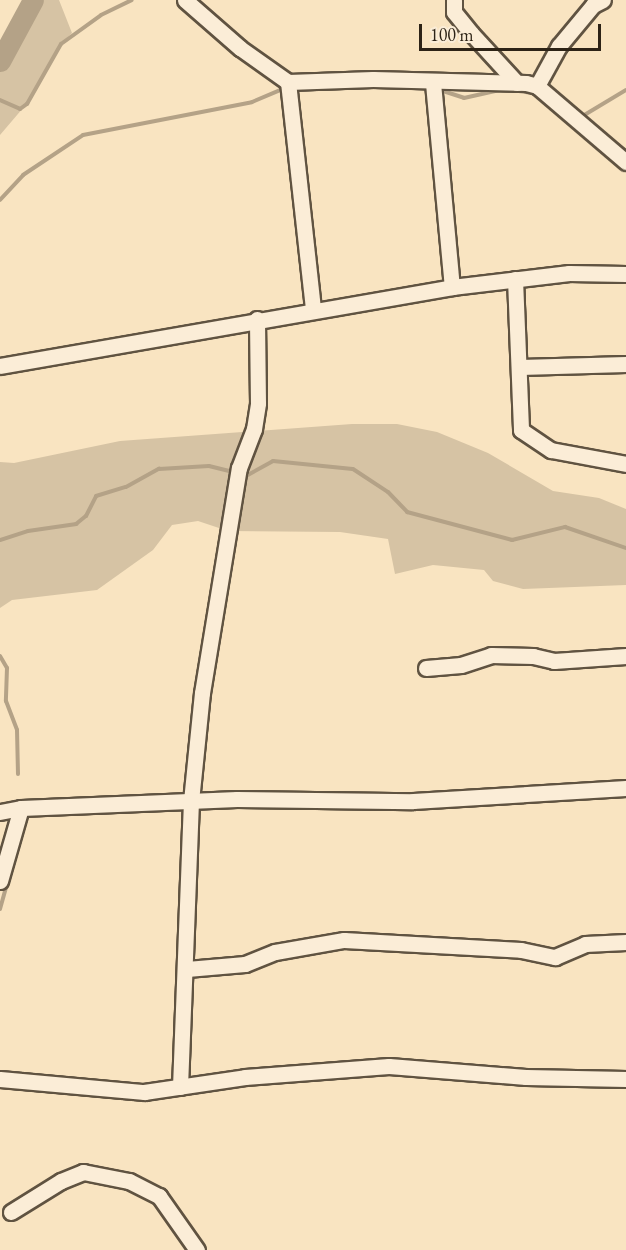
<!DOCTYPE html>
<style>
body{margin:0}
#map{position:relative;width:626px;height:1250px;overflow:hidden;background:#f9e4c1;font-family:"EB Garamond",serif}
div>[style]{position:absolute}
.green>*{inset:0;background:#d6c3a4}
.stream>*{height:4px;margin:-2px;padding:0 2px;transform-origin:2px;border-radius:2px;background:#b4a287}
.river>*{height:21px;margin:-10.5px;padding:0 10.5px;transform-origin:10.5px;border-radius:10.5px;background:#b4a287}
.roads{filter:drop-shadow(2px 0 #605341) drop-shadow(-2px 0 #605341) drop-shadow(0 2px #605341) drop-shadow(0 -2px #605341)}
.minor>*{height:15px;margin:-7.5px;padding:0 7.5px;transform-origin:7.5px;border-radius:7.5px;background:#fbedd7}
span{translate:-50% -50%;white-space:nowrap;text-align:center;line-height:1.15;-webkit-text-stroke:4.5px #fbedd7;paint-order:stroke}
.scale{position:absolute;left:419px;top:24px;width:182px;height:27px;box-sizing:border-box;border:3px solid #2d2316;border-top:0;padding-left:8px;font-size:18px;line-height:21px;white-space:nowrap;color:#2d2316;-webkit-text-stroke:4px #fbedd7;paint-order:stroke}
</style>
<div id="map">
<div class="green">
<i style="clip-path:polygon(33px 0,59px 0,72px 33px,61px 44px,29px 101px,0 135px,0 61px)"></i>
<i style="clip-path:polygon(352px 424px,397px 424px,437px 432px,488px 453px,553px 491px,599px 498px,626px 509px,626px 585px,523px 589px,493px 581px,484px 570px,433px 565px,395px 574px,388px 539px,340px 532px,228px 531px,198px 521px,172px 525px,153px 550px,97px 590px,12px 600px,0 608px,0 462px,14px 463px,120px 441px)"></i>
</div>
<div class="stream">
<i style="left:302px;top:89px;width:43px;rotate:-2.7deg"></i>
<i style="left:440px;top:90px;width:25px;rotate:18deg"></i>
<i style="left:464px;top:98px;width:41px;rotate:-12.7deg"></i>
<i style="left:504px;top:89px;width:34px;rotate:8deg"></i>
<i style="left:0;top:100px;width:22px;rotate:24deg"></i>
<i style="left:20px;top:109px;width:9px;rotate:-36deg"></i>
<i style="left:27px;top:104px;width:69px;rotate:-60.5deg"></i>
<i style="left:61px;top:44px;width:49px;rotate:-35.9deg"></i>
<i style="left:101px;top:15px;width:34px;rotate:-26deg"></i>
<i style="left:581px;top:117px;width:52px;rotate:-31deg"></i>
<i style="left:610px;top:139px;width:20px;rotate:37deg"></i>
<i style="left:0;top:200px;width:34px;rotate:-47deg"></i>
<i style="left:23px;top:175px;width:72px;rotate:-33.7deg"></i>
<i style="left:83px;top:135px;width:172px;rotate:-11deg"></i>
<i style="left:252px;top:102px;width:33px;rotate:-23deg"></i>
<i style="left:240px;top:474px;width:6px;rotate:18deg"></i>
<i style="left:246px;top:476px;width:31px;rotate:-29deg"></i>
<i style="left:273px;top:461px;width:80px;rotate:5.7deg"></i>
<i style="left:353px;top:469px;width:42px;rotate:33.3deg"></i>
<i style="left:388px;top:492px;width:28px;rotate:46deg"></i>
<i style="left:407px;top:512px;width:109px;rotate:14.9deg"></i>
<i style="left:512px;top:540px;width:55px;rotate:-13.8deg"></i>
<i style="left:565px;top:527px;width:65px;rotate:19deg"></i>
<i style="left:0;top:540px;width:29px;rotate:-18deg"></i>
<i style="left:28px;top:531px;width:49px;rotate:-8.3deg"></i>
<i style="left:76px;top:524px;width:13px;rotate:-39deg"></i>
<i style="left:86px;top:516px;width:22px;rotate:-63deg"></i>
<i style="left:96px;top:496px;width:31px;rotate:-17deg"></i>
<i style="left:126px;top:487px;width:38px;rotate:-29deg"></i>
<i style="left:159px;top:469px;width:50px;rotate:-3.4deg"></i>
<i style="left:209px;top:466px;width:25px;rotate:14deg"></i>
<i style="left:0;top:656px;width:14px;rotate:60deg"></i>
<i style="left:7px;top:668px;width:33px;rotate:92deg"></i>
<i style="left:6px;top:701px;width:31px;rotate:69deg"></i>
<i style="left:17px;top:730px;width:44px;rotate:88.7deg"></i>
<i style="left:0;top:909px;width:45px;rotate:-74.4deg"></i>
</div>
<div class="river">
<i style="left:0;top:61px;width:69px;rotate:-61.6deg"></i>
</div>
<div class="roads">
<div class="minor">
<i style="left:185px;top:0;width:73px;rotate:41.1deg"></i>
<i style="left:240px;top:48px;width:59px;rotate:35.3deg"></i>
<i style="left:288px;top:82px;width:85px;rotate:-2deg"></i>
<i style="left:373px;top:79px;width:153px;rotate:1.5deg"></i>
<i style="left:526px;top:83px;width:11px;rotate:15deg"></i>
<i style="left:537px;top:86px;width:117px;rotate:40.5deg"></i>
<i style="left:454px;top:0;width:12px;rotate:90deg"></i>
<i style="left:454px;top:12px;width:27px;rotate:51deg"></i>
<i style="left:471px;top:33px;width:68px;rotate:47.4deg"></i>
<i style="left:288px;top:82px;width:229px;rotate:83.7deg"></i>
<i style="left:433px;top:83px;width:205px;rotate:84.7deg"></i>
<i style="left:537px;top:86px;width:46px;rotate:-61.2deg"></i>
<i style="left:559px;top:46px;width:53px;rotate:-50.3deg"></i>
<i style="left:593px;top:5px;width:11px;rotate:-27deg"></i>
<i style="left:515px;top:279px;width:151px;rotate:87.7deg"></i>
<i style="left:521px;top:430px;width:36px;rotate:34deg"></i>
<i style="left:551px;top:450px;width:76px;rotate:10.6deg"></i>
<i style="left:0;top:366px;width:459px;rotate:-9.9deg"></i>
<i style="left:452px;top:287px;width:118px;rotate:-6.8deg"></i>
<i style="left:569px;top:273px;width:57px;rotate:1deg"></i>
<i style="left:520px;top:367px;width:106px;rotate:-1.6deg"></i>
<i style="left:426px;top:668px;width:35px;rotate:-5deg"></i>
<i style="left:461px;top:665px;width:32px;rotate:-18deg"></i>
<i style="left:491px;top:655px;width:42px;rotate:1.4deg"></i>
<i style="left:533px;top:656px;width:22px;rotate:13deg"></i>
<i style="left:554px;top:661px;width:72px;rotate:-4deg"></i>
<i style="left:0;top:812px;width:21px;rotate:-11deg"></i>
<i style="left:0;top:881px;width:76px;rotate:-74deg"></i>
<i style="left:21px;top:808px;width:216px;rotate:-2.4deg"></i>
<i style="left:237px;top:799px;width:176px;rotate:0.7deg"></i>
<i style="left:413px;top:801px;width:213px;rotate:-3.5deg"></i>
<i style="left:187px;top:969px;width:58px;rotate:-4.9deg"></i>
<i style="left:245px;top:964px;width:32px;rotate:-22deg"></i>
<i style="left:275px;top:952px;width:70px;rotate:-9.9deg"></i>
<i style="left:344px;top:940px;width:177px;rotate:3.2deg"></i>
<i style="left:521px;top:950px;width:35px;rotate:12deg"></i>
<i style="left:555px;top:957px;width:33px;rotate:-23deg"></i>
<i style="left:585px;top:944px;width:41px;rotate:-2.8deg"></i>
<i style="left:0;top:1079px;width:145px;rotate:5.2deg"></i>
<i style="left:144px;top:1092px;width:102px;rotate:-8.4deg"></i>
<i style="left:245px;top:1077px;width:144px;rotate:-4.4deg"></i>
<i style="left:389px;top:1066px;width:137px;rotate:4.6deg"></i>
<i style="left:526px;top:1077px;width:100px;rotate:1.1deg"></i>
<i style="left:180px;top:1087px;width:286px;rotate:-87.8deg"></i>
<i style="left:191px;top:801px;width:109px;rotate:-84.2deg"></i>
<i style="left:202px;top:693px;width:228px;rotate:-80.7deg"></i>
<i style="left:239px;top:468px;width:42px;rotate:-69deg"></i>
<i style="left:254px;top:429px;width:26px;rotate:-81deg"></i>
<i style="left:258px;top:403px;width:84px;rotate:-90.7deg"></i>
<i style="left:11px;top:1212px;width:59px;rotate:-31.8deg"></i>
<i style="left:61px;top:1181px;width:24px;rotate:-22deg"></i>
<i style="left:83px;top:1172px;width:47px;rotate:11.1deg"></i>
<i style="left:129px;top:1181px;width:34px;rotate:27deg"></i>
<i style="left:159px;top:1196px;width:66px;rotate:54.9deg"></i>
</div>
</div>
<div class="scale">100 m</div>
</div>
